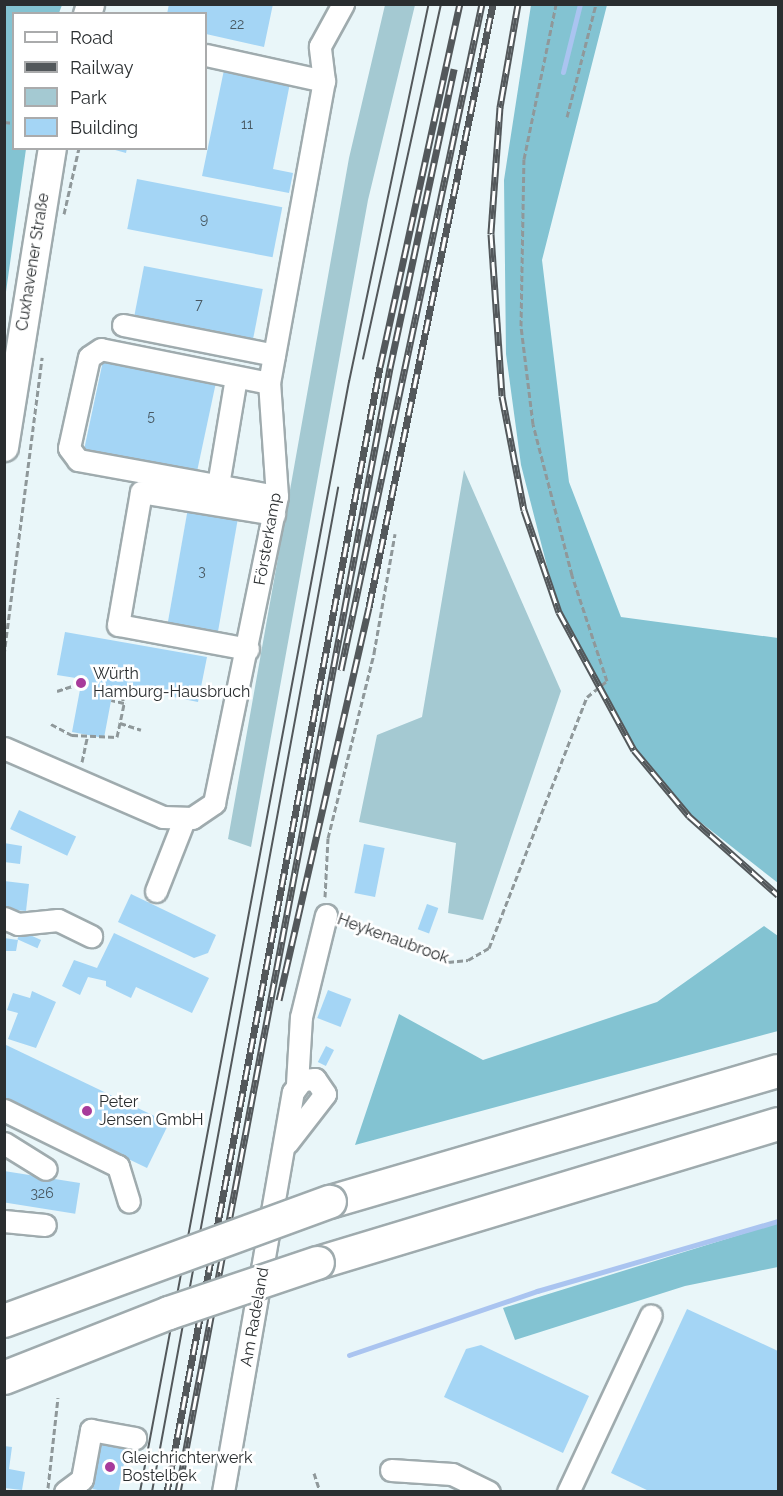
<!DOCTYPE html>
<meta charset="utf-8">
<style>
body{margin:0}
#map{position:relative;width:783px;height:1496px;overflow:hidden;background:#e9f6f9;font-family:Raleway,sans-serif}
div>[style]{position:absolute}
.green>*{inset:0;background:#a4c9d2}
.forest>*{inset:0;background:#83c3d2}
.stream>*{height:5px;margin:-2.5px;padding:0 2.5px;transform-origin:2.5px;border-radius:2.5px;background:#aac4f0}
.building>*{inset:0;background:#a4d5f5;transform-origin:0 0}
.path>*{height:3px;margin-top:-1.5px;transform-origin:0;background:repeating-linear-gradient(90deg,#8f989a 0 6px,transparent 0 9px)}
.roads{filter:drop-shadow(2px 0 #9fabae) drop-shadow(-2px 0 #9fabae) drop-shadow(0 2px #9fabae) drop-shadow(0 -2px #9fabae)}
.minor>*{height:21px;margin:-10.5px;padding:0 10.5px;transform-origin:10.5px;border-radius:10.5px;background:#fff}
.major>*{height:27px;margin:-13.5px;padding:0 13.5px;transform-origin:13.5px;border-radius:13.5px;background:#fff}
.highway>*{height:32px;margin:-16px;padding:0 16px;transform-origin:16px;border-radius:16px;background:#fff}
.tram>*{height:1.5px;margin:-0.75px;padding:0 0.75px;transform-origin:0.75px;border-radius:0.75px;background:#53585b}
.rail>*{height:7px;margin-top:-3.5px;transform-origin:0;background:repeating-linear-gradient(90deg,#fff 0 14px,#53585b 0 28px);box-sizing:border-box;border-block:2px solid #53585b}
.bridges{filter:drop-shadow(2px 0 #9fabae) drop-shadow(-2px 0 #9fabae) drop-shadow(0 2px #9fabae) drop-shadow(0 -2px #9fabae)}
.highway-bridge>*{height:32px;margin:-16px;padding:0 16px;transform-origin:16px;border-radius:16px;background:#fff}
.dots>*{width:16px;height:16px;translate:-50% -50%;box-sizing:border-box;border:3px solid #fff;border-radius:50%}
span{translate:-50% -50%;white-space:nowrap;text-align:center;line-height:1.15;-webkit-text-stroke:5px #fff;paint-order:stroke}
.number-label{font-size:14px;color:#485861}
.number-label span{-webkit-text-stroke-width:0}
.street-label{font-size:16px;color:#2a2e30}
.poi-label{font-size:16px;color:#2a2e30}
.left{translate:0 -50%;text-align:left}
.frame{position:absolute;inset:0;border:6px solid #2a2e30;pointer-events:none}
.legend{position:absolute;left:12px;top:12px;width:195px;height:138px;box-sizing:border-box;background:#fff;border:2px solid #aaabac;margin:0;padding:8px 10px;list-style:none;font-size:18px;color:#2a2e30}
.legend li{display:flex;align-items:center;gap:12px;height:30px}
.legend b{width:30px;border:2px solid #aaabac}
</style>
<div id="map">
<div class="green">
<i style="clip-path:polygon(385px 5px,415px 5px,368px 200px,251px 847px,228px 839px,349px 158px)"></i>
<i style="clip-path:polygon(464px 470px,561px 691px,483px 920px,448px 913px,456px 843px,359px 822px,377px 735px,422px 717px)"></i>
</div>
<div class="forest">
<i style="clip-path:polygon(5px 4px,62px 5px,59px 13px,14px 14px,14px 148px,26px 149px,5px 299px)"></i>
<i style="clip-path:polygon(531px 5px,607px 5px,542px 260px,569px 482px,621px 617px,778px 638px,778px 883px,690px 814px,635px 748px,558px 609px,521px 465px,506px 354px,504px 180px)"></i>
<i style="clip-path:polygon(764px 926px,778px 936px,778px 1031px,355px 1145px,399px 1014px,483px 1060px,657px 1002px)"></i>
<i style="clip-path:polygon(778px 1223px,778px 1267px,685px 1286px,515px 1340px,503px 1308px)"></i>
</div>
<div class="stream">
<i style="left:563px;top:72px;width:70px;rotate:-76deg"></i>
<i style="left:349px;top:1355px;width:199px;rotate:-18.8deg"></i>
<i style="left:537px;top:1291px;width:251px;rotate:-16.2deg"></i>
</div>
<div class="building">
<i style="clip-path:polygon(169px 4px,273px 4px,264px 47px,206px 34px,206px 14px,167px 14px)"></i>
<i style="clip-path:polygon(225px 65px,291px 78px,273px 169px,293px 173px,289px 193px,202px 176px)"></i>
<i style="clip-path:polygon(108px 148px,127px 148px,126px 153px)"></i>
<i style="left:137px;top:179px;width:148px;height:51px;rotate:11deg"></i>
<i style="left:144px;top:266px;width:121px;height:54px;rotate:11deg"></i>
<i style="left:104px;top:356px;width:115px;height:99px;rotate:12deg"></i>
<i style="left:188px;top:508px;width:51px;height:120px;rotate:10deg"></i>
<i style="clip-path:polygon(65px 632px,207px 657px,198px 702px,114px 685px,104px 738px,72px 732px,82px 679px,57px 675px)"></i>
<i style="left:19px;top:810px;width:63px;height:21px;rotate:25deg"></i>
<i style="clip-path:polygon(4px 843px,22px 846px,20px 864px,4px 862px)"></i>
<i style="left:364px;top:844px;width:21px;height:50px;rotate:11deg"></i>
<i style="clip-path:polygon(4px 881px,29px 884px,26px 911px,4px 909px)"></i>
<i style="clip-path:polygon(131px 894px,216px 935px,208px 953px,194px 958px,118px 922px)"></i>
<i style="left:427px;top:904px;width:12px;height:27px;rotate:20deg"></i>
<i style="left:21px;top:931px;width:22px;height:9px;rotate:24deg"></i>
<i style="clip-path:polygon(114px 933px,209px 978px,192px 1013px,136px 987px,131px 998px,106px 986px,106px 981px,88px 977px,80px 995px,62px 986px,74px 960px,97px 968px)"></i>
<i style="clip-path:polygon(4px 938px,18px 940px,16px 951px,4px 951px)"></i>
<i style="left:328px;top:990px;width:25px;height:30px;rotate:21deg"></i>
<i style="clip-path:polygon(32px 991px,56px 1002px,36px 1048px,8px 1039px,18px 1013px,7px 1010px,13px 993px,30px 998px)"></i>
<i style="clip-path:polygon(4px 1044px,169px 1123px,147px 1168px,4px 1099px)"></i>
<i style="left:326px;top:1046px;width:9px;height:18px;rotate:27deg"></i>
<i style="left:4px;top:1171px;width:77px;height:31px;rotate:9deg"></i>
<i style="clip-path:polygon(687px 1309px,778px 1351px,778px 1492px,651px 1492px,611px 1473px)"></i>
<i style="clip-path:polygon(481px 1345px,589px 1396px,563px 1453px,444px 1397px,466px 1349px)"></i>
<i style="left:102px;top:1440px;width:26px;height:50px;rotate:11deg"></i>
<i style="clip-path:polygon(4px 1446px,12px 1447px,9px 1469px,25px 1472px,22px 1490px,4px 1488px)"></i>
</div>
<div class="path">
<i style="left:567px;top:117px;width:117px;rotate:-75.6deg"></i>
<i style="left:4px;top:122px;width:10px;rotate:6deg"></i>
<i style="left:64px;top:214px;width:68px;rotate:-77.2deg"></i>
<i style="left:4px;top:655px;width:300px;rotate:-82.7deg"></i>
<i style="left:119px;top:686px;width:18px;rotate:74deg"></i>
<i style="left:57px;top:691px;width:25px;rotate:-18deg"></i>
<i style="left:120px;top:723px;width:22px;rotate:18deg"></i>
<i style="left:51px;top:724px;width:24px;rotate:28deg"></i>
<i style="left:72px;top:735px;width:45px;rotate:2.5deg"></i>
<i style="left:117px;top:737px;width:35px;rotate:-78deg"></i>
<i style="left:124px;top:703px;width:13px;rotate:-167deg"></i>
<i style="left:82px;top:762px;width:25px;rotate:-78deg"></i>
<i style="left:325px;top:897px;width:59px;rotate:-87.1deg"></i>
<i style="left:328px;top:838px;width:191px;rotate:-76deg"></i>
<i style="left:374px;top:653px;width:121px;rotate:-80deg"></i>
<i style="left:344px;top:920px;width:112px;rotate:22deg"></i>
<i style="left:448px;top:962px;width:20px;rotate:-6deg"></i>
<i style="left:468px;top:960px;width:24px;rotate:-30deg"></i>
<i style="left:489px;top:948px;width:269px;rotate:-68.7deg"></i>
<i style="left:587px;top:697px;width:26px;rotate:-39deg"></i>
<i style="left:607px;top:681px;width:112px;rotate:-108.3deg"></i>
<i style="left:572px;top:575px;width:156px;rotate:-104.5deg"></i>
<i style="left:533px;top:424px;width:99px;rotate:-97deg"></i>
<i style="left:521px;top:326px;width:167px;rotate:-89deg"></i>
<i style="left:524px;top:159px;width:158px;rotate:-78.3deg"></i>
<i style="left:314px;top:1473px;width:20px;rotate:72deg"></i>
<i style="left:48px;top:1488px;width:91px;rotate:-83.7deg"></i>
</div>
<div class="roads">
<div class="minor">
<i style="left:206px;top:55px;width:121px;rotate:12.4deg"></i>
<i style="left:123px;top:325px;width:154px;rotate:11.2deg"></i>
<i style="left:269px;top:383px;width:171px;rotate:-168.6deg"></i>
<i style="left:101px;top:349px;width:14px;rotate:146deg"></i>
<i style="left:89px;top:357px;width:93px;rotate:102.4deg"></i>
<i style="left:69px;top:448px;width:15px;rotate:53deg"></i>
<i style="left:78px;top:460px;width:202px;rotate:10.3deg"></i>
<i style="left:218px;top:485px;width:109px;rotate:-80.5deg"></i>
<i style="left:248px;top:649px;width:132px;rotate:-169.5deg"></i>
<i style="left:118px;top:625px;width:135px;rotate:-80.2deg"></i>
<i style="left:141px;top:492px;width:135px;rotate:9.4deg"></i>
<i style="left:4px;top:748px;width:173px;rotate:23.5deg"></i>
<i style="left:163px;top:817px;width:29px;rotate:2deg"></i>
<i style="left:192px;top:818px;width:27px;rotate:-34deg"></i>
<i style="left:214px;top:803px;width:313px;rotate:-78.4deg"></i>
<i style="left:277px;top:496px;width:113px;rotate:-94deg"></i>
<i style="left:269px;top:383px;width:307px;rotate:-79.7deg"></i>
<i style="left:324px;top:81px;width:35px;rotate:-97deg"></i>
<i style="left:320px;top:46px;width:48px;rotate:-61.3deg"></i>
<i style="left:156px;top:891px;width:76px;rotate:-68.5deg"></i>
<i style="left:4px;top:918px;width:15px;rotate:23deg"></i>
<i style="left:18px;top:924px;width:40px;rotate:-5.7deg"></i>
<i style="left:58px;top:920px;width:37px;rotate:26deg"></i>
<i style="left:297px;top:1084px;width:67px;rotate:-86.6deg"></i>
<i style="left:301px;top:1017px;width:105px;rotate:-76.2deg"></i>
<i style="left:4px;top:1110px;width:127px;rotate:26.2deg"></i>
<i style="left:118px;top:1166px;width:37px;rotate:73deg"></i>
<i style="left:4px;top:1143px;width:49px;rotate:31.8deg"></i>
<i style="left:4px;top:1221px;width:41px;rotate:5.6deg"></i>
<i style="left:391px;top:1470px;width:61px;rotate:3.8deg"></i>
<i style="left:452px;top:1474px;width:41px;rotate:25.9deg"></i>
<i style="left:65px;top:1492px;width:21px;rotate:-37deg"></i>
<i style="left:82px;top:1479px;width:50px;rotate:-79.6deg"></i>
<i style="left:91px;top:1430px;width:45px;rotate:10.3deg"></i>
<i style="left:223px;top:1492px;width:406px;rotate:-80.1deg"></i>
<i style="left:293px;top:1092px;width:15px;rotate:-53deg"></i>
<i style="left:302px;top:1080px;width:13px;rotate:-4deg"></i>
<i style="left:315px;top:1079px;width:18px;rotate:56deg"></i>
<i style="left:325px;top:1094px;width:62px;rotate:127.8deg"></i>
<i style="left:568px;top:1492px;width:195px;rotate:-64.9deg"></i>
</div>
<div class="major">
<i style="left:87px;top:14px;width:10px;rotate:-73deg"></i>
<i style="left:4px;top:447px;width:303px;rotate:-80.9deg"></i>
</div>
<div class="highway">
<i style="left:330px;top:1202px;width:467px;rotate:-16.3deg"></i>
<i style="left:318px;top:1263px;width:481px;rotate:-16.8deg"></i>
</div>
</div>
<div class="tram">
<i style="left:363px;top:359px;width:363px;rotate:-77.6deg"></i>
<i style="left:140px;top:1492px;width:1130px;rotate:-79.34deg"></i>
<i style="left:349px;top:382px;width:386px;rotate:-78.1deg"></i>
<i style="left:152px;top:1492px;width:1021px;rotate:-79.5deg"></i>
</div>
<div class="rail">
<i style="left:518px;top:4px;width:105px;rotate:99.9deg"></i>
<i style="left:500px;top:107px;width:127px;rotate:94.1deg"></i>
<i style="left:491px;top:234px;width:162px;rotate:86.1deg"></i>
<i style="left:502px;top:396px;width:116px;rotate:79.1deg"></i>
<i style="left:524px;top:510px;width:108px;rotate:71.1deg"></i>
<i style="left:559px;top:612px;width:157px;rotate:61.5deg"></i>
<i style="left:634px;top:750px;width:86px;rotate:50.2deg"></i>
<i style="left:689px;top:816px;width:119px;rotate:41.6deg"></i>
<i style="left:341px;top:670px;width:681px;rotate:-78.05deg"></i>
<i style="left:279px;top:1000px;width:403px;rotate:-77.1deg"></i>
<i style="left:369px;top:607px;width:616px;rotate:-78.38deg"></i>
<i style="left:167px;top:1492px;width:1145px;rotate:-79.28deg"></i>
<i style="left:380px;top:367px;width:372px;rotate:-77.6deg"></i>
<i style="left:178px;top:1492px;width:1144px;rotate:-79.32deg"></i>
<i style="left:390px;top:368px;width:306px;rotate:-77.9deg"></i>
</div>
<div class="bridges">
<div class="highway-bridge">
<i style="left:4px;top:1321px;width:347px;rotate:-20.1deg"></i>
<i style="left:4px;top:1378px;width:177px;rotate:-21.5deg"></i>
<i style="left:169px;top:1313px;width:157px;rotate:-18.6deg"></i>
</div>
</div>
<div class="dots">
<i style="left:81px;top:683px;background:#a73b9b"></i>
<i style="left:87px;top:1111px;background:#a73b9b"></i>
<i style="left:110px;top:1467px;background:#a73b9b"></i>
</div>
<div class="number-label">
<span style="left:237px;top:24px">22</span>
<span style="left:247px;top:124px">11</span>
<span style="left:204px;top:219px">9</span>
<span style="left:199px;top:304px">7</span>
<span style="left:151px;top:416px">5</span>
<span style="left:202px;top:571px">3</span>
<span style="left:42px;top:1193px">326</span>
</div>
<div class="street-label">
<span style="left:33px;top:262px;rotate:-81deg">Cuxhavener Straße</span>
<span style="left:268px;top:539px;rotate:-80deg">Försterkamp</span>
<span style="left:393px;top:939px;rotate:20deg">Heykenaubrook</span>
<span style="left:255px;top:1317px;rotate:-80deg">Am Radeland</span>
</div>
<div class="poi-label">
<span class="left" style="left:93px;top:683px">Würth<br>Hamburg-Hausbruch</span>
<span class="left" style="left:99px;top:1111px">Peter<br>Jensen GmbH</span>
<span class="left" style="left:122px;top:1467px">Gleichrichterwerk<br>Bostelbek</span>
</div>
<div class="frame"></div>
<ul class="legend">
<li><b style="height:8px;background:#fff"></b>Road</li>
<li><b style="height:8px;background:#53585b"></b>Railway</li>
<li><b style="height:16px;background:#a4c9d2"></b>Park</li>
<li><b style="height:16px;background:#a4d5f5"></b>Building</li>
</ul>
</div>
